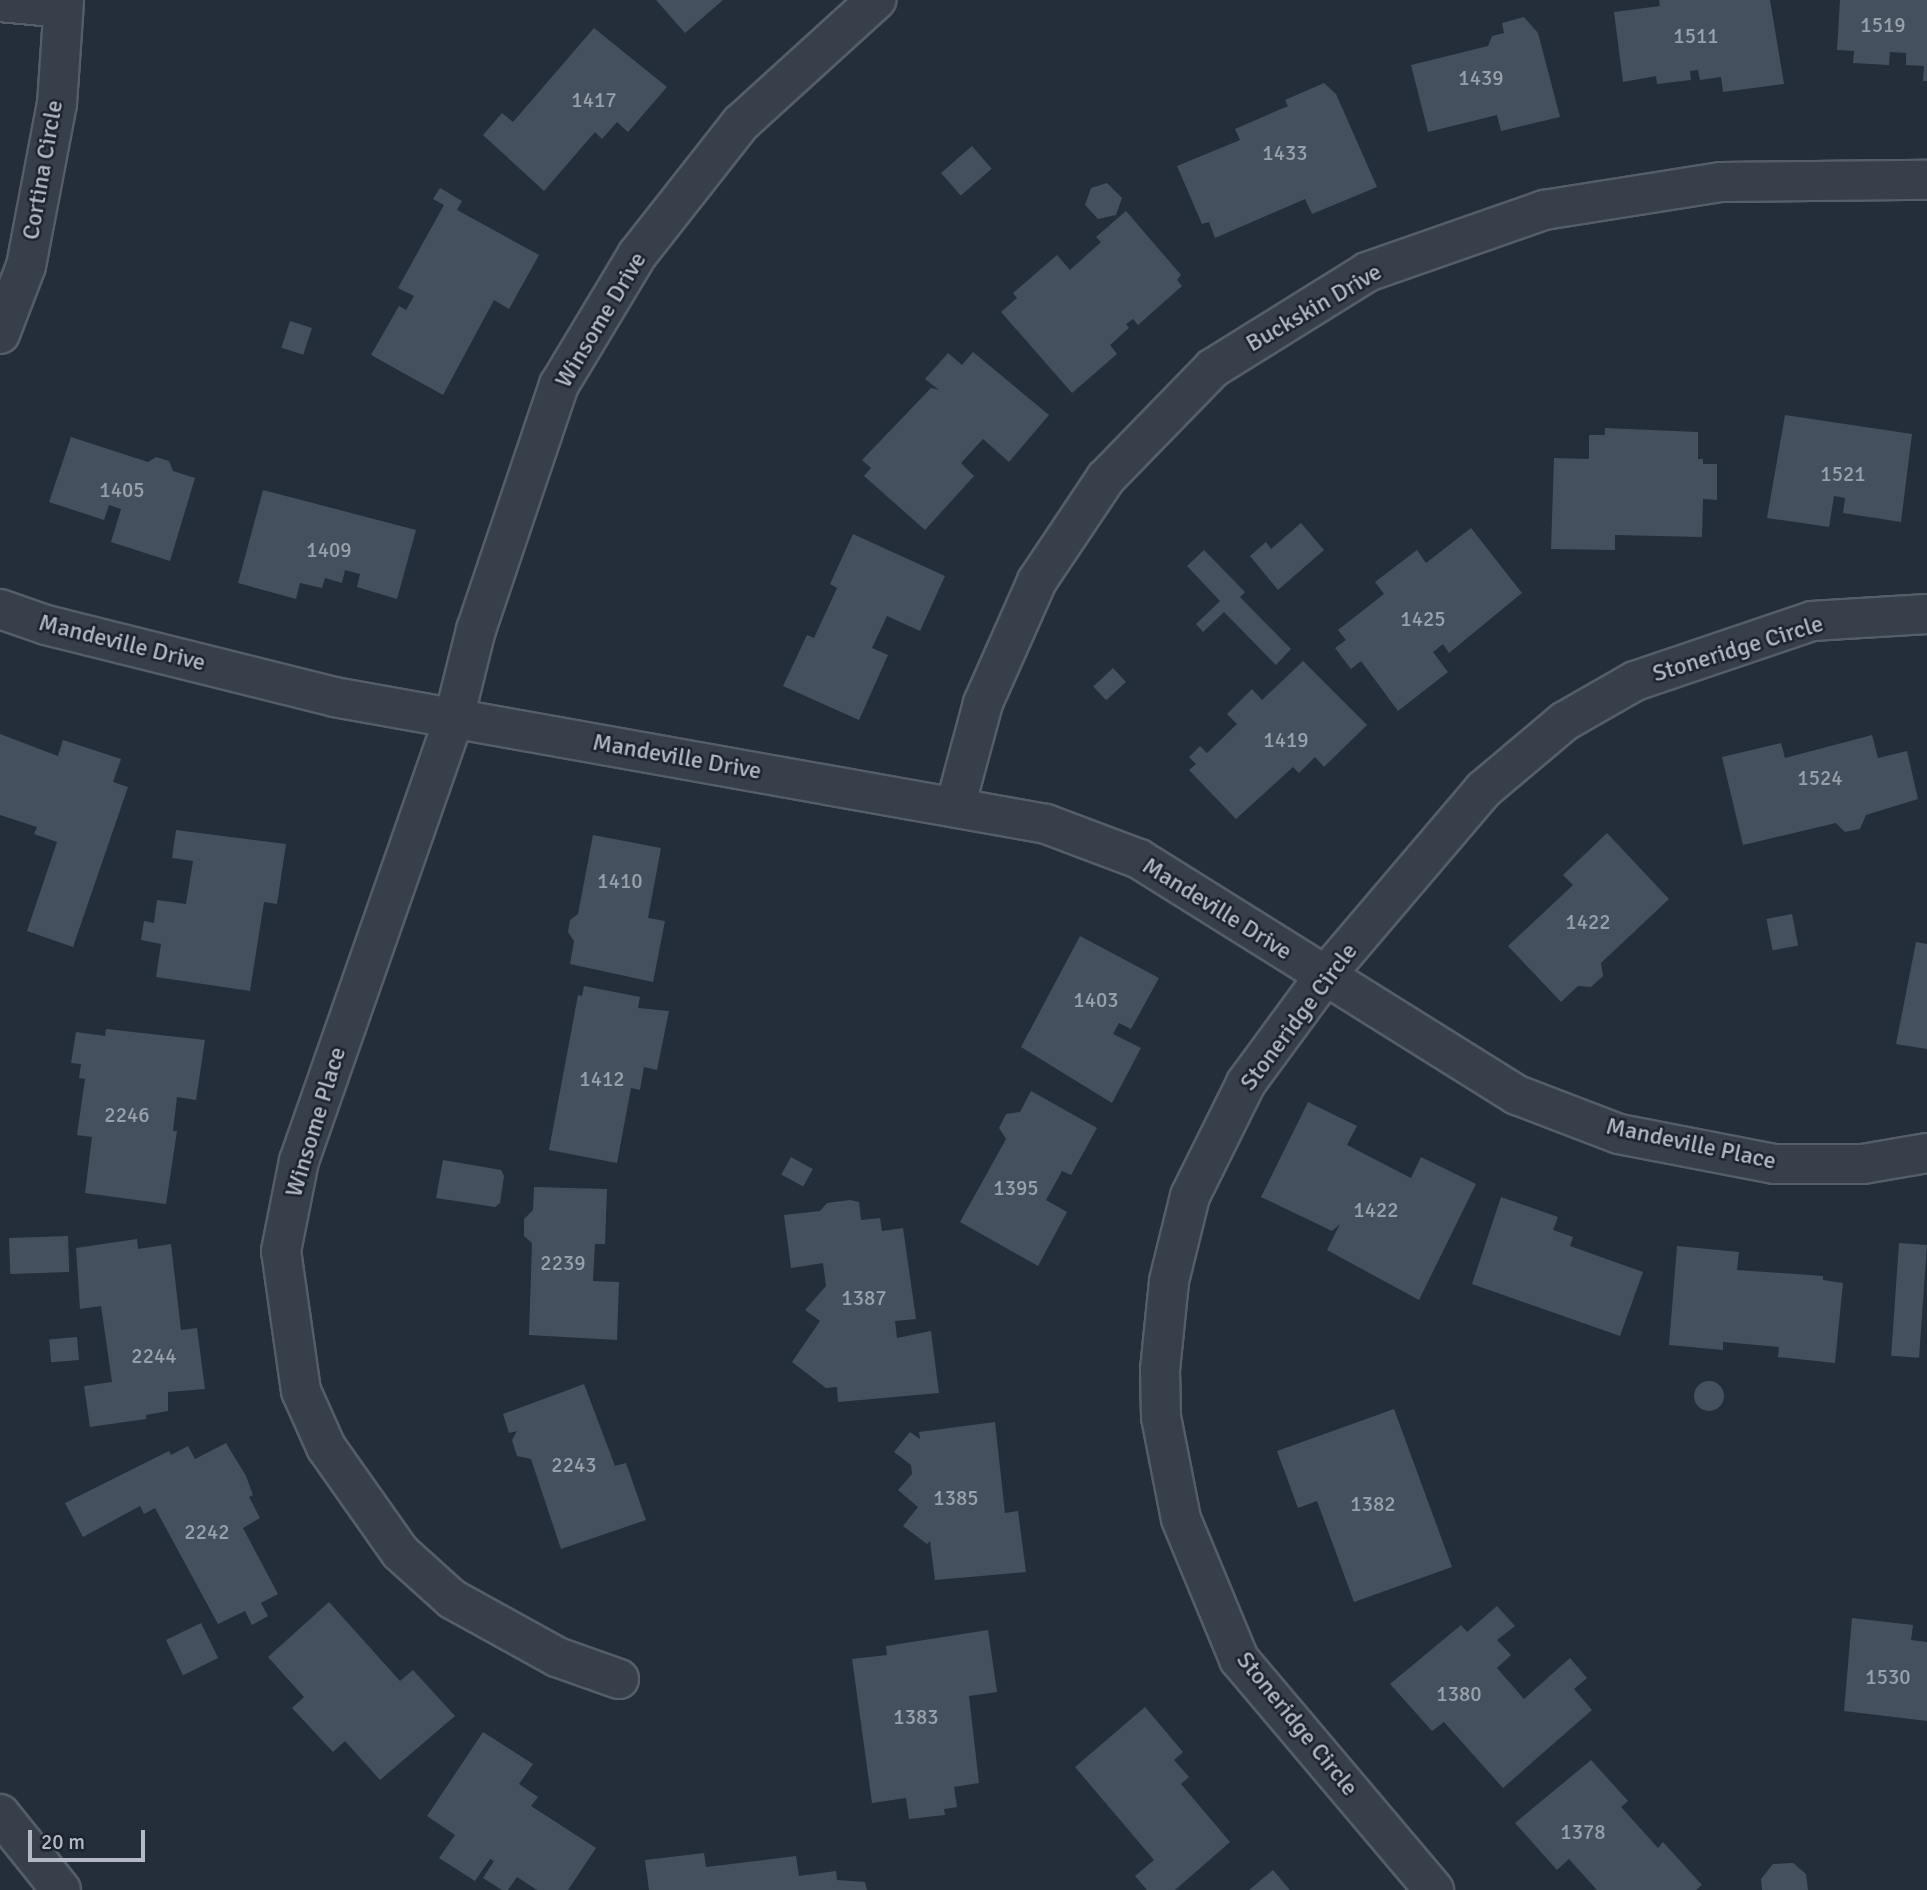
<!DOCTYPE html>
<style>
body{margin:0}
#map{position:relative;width:1927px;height:1890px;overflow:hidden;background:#242d3a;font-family:Signika,sans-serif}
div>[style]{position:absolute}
.building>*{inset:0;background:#45505e;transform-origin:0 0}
.round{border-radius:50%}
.roads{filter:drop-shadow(2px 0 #555d68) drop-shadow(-2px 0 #555d68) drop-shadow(0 2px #555d68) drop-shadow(0 -2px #555d68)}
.minor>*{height:38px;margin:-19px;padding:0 19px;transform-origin:19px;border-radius:19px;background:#373f4a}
span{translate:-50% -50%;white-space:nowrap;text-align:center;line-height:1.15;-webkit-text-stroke:5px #1c242f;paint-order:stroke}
.number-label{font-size:21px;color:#98a0ac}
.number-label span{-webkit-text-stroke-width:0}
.street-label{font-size:24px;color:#b3bac6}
.scale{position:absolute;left:28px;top:1830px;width:117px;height:32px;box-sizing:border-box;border:4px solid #b3bac6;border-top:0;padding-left:9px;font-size:21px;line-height:24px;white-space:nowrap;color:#b3bac6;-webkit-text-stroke:5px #1c242f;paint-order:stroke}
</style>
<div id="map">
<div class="building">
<i style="clip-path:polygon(656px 0,723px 0,685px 33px)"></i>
<i style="clip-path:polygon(1659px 0,1770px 0,1784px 84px,1723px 92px,1721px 77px,1700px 80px,1698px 70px,1690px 71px,1691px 80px,1657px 84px,1656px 76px,1623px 82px,1614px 12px,1660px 6px)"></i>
<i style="clip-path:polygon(1840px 0,1927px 0,1927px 81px,1923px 81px,1924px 66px,1906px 65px,1906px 53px,1890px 52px,1889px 65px,1853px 63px,1854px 51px,1837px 50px)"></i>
<i style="clip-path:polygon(1524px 17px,1538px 33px,1560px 117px,1501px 131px,1497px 115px,1428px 132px,1411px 65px,1488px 46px,1492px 36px,1504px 33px,1502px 23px)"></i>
<i style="clip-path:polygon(594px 28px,667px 87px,628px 132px,617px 122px,602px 139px,595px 132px,544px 191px,483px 135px,502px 113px,513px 122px)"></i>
<i style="clip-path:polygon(1324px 83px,1336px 94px,1377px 187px,1312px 214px,1305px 199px,1215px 238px,1209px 222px,1202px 224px,1177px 166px,1240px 140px,1235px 129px,1288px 106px,1285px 100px)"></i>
<i style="left:972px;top:146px;width:30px;height:41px;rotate:49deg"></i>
<i style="clip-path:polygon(1107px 183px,1122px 198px,1116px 215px,1098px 219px,1085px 205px,1091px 188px)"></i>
<i style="clip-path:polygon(440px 188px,462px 201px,457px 210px,539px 255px,509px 309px,494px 300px,443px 395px,371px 355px,399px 306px,406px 310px,414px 296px,398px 288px,444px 205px,433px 199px)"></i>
<i style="clip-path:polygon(1126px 211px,1181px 275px,1177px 280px,1182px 286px,1138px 325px,1133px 319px,1126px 324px,1129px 328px,1110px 345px,1117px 354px,1072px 393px,1001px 312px,1017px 298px,1013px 293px,1057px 255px,1070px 270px,1101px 242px,1096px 237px)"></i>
<i style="left:290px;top:321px;width:23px;height:28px;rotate:18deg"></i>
<i style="clip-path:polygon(973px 352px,1049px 415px,1009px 462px,983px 439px,961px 463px,974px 476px,925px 530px,864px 476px,871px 468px,862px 460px,931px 388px,939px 390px,925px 379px,948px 353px,962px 365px)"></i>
<i style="clip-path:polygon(1785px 415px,1912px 434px,1901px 522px,1843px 513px,1845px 498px,1834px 496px,1829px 527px,1767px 518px)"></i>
<i style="clip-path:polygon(1605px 428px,1698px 432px,1698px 459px,1703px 459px,1703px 464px,1717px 464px,1717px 500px,1703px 499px,1702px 537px,1615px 535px,1615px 550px,1551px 549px,1554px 458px,1589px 459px,1589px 435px,1605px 435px)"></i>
<i style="clip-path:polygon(71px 437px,148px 462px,156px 457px,169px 461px,173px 471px,195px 478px,170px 561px,111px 542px,121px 509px,109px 505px,104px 520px,49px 502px)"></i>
<i style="clip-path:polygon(263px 490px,416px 530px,397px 599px,357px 587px,360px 574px,345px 570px,342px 583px,325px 578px,322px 588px,300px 583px,296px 599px,238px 583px)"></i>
<i style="clip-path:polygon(1301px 523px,1324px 550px,1278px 590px,1250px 556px,1266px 542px,1271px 549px)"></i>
<i style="clip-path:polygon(1471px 528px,1522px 593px,1449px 653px,1443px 644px,1433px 652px,1448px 672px,1398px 711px,1361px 661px,1351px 669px,1335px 648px,1346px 640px,1338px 630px,1384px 594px,1375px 582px,1417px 550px,1426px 563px)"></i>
<i style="clip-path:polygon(853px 534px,945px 576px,920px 631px,887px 616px,872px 648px,888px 655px,859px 720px,783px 686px,807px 635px,814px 638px,837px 588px,830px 584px)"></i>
<i style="clip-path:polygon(1204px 550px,1245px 592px,1240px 597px,1291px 649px,1276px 665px,1224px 612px,1203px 632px,1196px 624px,1220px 601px,1187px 566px)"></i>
<i style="clip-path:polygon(1303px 661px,1367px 725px,1324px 767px,1315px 757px,1299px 773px,1293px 767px,1236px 819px,1189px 770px,1196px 764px,1189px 757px,1200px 746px,1207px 753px,1237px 724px,1227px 714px,1252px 689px,1262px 700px)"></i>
<i style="left:1113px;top:668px;width:19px;height:27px;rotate:47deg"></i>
<i style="clip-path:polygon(0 734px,58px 756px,63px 740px,121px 759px,113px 782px,128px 787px,73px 947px,27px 931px,57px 842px,34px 834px,37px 827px,0 815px)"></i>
<i style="clip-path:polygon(1872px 735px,1878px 758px,1907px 751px,1918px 799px,1866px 815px,1860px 829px,1845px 832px,1836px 823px,1743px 845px,1722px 757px,1781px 743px,1785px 758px)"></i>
<i style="clip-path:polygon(176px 830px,286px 844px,277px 904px,264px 902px,250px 991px,156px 977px,161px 944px,141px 940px,144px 921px,154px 923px,157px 900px,186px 904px,193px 861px,172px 858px)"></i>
<i style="clip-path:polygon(1607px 833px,1669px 899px,1601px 963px,1603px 976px,1591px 987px,1578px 986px,1561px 1002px,1508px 946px,1573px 885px,1563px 875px)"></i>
<i style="clip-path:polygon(593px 835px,661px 848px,648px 918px,665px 921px,653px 982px,570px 964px,574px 941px,568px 932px,570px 920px,578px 914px)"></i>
<i style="left:1792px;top:914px;width:32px;height:26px;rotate:79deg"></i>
<i style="clip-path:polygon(1080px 936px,1159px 978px,1131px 1029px,1119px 1023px,1113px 1034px,1141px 1048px,1112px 1103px,1021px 1047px)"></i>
<i style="clip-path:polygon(1916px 942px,1927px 944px,1927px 1049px,1896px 1044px)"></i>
<i style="clip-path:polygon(584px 986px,640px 997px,638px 1008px,669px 1011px,657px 1070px,644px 1067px,640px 1090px,631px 1088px,617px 1163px,549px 1150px,578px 995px,582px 996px)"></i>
<i style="clip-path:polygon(106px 1029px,205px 1040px,196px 1100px,177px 1097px,173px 1131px,177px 1131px,166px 1204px,85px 1193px,92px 1137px,77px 1135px,85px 1079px,79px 1078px,81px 1064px,71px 1063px,76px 1032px,105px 1036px)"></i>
<i style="clip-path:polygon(1031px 1091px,1097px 1128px,1071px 1175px,1062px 1171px,1046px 1200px,1067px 1212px,1038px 1266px,960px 1222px,1006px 1139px,999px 1128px,1006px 1114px,1020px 1112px)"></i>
<i style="clip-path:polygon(1308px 1102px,1357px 1126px,1347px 1145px,1411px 1178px,1421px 1157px,1476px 1184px,1419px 1300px,1327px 1250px,1340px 1224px,1332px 1231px,1261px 1197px)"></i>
<i style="left:791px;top:1157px;width:25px;height:20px;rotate:29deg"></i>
<i style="clip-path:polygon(443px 1160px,501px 1170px,504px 1176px,500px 1203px,495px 1207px,436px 1198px)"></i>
<i style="clip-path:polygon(534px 1187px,607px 1189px,605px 1244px,595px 1244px,593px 1281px,619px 1282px,617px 1340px,529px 1335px,532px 1243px,524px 1236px,524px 1219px,533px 1210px)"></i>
<i style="clip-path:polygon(1501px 1197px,1558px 1217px,1553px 1230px,1573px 1237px,1570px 1246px,1643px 1272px,1620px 1336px,1472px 1284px)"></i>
<i style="clip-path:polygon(850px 1200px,859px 1202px,861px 1220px,880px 1218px,882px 1231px,903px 1228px,916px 1319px,895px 1321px,897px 1338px,931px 1331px,939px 1393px,838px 1402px,837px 1387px,826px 1388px,792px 1362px,820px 1321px,805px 1310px,826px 1286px,823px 1263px,791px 1268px,784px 1215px,820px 1211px,827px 1203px)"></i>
<i style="left:68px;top:1236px;width:36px;height:59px;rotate:88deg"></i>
<i style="clip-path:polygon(137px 1239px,138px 1249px,171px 1244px,181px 1330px,197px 1328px,205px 1389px,168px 1392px,168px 1411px,146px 1415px,146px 1419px,90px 1427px,84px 1386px,112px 1382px,101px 1306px,80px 1309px,76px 1248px)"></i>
<i style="left:1899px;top:1243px;width:28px;height:113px;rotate:4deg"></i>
<i style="clip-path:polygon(1677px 1246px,1739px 1252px,1737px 1270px,1823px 1276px,1823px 1280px,1843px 1283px,1835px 1363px,1778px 1357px,1779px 1347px,1723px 1342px,1723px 1350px,1669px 1345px)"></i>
<i style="left:77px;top:1337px;width:23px;height:28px;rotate:85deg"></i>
<i class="round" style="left:1694px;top:1381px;width:30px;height:30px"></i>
<i style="clip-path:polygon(584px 1384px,615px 1466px,626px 1463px,646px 1520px,561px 1549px,531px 1459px,517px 1456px,512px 1440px,517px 1431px,509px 1433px,503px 1414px)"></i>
<i style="clip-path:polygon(1394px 1409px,1452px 1567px,1354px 1602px,1317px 1501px,1298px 1508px,1277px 1451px)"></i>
<i style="clip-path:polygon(995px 1422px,1005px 1513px,1018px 1511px,1026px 1572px,935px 1580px,930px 1541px,927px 1544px,903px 1526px,918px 1507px,898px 1490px,912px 1474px,911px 1465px,894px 1452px,910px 1432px,920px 1439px,919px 1432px)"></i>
<i style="clip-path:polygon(226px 1443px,246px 1476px,253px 1495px,249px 1497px,260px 1518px,243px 1528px,278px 1594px,261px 1603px,268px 1616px,252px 1625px,245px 1611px,218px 1624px,155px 1508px,144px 1514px,140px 1506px,83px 1537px,65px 1503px,169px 1451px,171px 1455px,188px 1446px,195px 1459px)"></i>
<i style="clip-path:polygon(329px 1602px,400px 1681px,413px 1670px,455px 1716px,380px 1780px,345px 1741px,333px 1752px,292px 1708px,304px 1697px,268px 1657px)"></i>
<i style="clip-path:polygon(1497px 1606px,1515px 1626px,1497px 1640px,1511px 1655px,1497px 1668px,1524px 1699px,1570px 1658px,1587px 1678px,1574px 1689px,1592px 1710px,1503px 1788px,1444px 1722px,1432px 1731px,1390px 1684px,1461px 1625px,1467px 1632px)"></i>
<i style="clip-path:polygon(1852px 1618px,1913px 1625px,1911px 1640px,1927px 1642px,1927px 1721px,1844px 1711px)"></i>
<i style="left:201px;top:1623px;width:39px;height:39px;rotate:64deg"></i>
<i style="clip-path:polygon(988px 1630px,997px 1692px,969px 1696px,979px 1783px,954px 1787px,957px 1807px,944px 1809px,945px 1815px,909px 1819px,906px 1798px,872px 1803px,852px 1659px,887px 1655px,886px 1646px)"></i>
<i style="clip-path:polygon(1145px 1707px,1183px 1752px,1174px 1760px,1189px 1777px,1181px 1784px,1230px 1842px,1175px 1890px,1147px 1890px,1135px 1876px,1154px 1860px,1075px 1767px)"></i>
<i style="clip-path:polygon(483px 1732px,533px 1764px,519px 1784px,538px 1797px,531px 1806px,596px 1848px,568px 1890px,537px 1890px,517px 1877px,508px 1890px,502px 1890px,483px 1878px,494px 1861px,490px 1859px,475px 1881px,439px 1858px,455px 1835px,427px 1816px)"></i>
<i style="clip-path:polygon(1591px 1760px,1628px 1801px,1621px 1807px,1658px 1848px,1663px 1842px,1702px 1885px,1696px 1890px,1597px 1890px,1569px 1859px,1557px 1870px,1515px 1823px)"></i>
<i style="clip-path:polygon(704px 1853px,706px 1867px,796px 1856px,799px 1876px,836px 1871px,837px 1880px,865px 1882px,867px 1890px,649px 1890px,645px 1860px)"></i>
<i style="clip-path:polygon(1793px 1863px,1806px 1874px,1808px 1890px,1762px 1890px,1761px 1879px,1773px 1864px)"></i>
<i style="clip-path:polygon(1273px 1870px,1290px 1890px,1249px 1890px)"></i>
</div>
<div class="roads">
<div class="minor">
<i style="left:0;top:2px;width:63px;rotate:5.4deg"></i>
<i style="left:0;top:334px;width:73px;rotate:-69.1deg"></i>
<i style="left:26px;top:266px;width:165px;rotate:-79.2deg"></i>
<i style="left:57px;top:104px;width:104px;rotate:-86.1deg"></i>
<i style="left:0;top:609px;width:49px;rotate:19.2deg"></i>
<i style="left:46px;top:625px;width:297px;rotate:14deg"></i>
<i style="left:334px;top:697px;width:723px;rotate:10.11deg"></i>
<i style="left:1046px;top:824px;width:99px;rotate:20.6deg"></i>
<i style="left:1139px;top:859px;width:446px;rotate:32deg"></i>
<i style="left:1517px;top:1095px;width:109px;rotate:20.9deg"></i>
<i style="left:1619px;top:1134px;width:159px;rotate:10.9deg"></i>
<i style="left:1775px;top:1164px;width:88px"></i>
<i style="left:1863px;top:1164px;width:65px;rotate:-9.8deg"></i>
<i style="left:955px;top:807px;width:108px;rotate:-74.9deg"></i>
<i style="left:983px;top:703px;width:133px;rotate:-66.1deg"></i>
<i style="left:1037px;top:581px;width:124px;rotate:-56.2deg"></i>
<i style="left:1106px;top:478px;width:153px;rotate:-45.8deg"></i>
<i style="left:1213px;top:368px;width:181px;rotate:-31.9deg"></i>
<i style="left:1367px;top:272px;width:188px;rotate:-19.3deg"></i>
<i style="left:1544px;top:210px;width:179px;rotate:-9deg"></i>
<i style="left:1721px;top:182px;width:206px;rotate:-0.6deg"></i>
<i style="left:619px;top:1679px;width:66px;rotate:-160.5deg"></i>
<i style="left:557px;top:1657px;width:120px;rotate:-151.1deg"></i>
<i style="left:452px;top:1599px;width:70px;rotate:-137.9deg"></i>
<i style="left:400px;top:1552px;width:128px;rotate:-125.2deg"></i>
<i style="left:326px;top:1447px;width:61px;rotate:-114.1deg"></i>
<i style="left:301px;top:1391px;width:141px;rotate:-98.1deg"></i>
<i style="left:281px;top:1251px;width:92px;rotate:-78.7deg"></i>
<i style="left:299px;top:1161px;width:469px;rotate:-70.7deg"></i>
<i style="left:454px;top:718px;width:91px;rotate:-76deg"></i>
<i style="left:476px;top:630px;width:259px;rotate:-71.3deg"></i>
<i style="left:559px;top:385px;width:152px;rotate:-59deg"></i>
<i style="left:637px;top:255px;width:168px;rotate:-51.8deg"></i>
<i style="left:741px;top:123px;width:183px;rotate:-42.3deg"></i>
<i style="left:0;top:1814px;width:97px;rotate:51.2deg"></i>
<i style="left:1434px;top:1890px;width:302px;rotate:-130.2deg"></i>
<i style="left:1239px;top:1659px;width:152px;rotate:-112.5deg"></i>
<i style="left:1181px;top:1519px;width:104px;rotate:-101.1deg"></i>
<i style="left:1161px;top:1417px;width:47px;rotate:-91.2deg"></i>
<i style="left:1160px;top:1370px;width:89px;rotate:-84.2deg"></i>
<i style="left:1169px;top:1281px;width:88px;rotate:-76.1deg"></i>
<i style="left:1190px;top:1196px;width:126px;rotate:-63.6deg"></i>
<i style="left:1246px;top:1083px;width:132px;rotate:-53.7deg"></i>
<i style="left:1324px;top:977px;width:245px;rotate:-49.6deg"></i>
<i style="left:1483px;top:790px;width:107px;rotate:-40.1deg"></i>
<i style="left:1565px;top:721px;width:81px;rotate:-29.7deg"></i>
<i style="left:1635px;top:681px;width:187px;rotate:-18.7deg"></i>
<i style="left:1812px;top:621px;width:115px;rotate:-3.5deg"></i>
</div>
</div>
<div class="number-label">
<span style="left:1883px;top:25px">1519</span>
<span style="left:1696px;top:36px">1511</span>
<span style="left:1481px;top:78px">1439</span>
<span style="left:594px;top:100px">1417</span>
<span style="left:1285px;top:153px">1433</span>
<span style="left:1843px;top:474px">1521</span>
<span style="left:122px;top:490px">1405</span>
<span style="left:329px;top:550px">1409</span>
<span style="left:1423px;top:619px">1425</span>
<span style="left:1286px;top:740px">1419</span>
<span style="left:1820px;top:778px">1524</span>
<span style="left:620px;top:881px">1410</span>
<span style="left:1588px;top:922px">1422</span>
<span style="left:1096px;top:1000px">1403</span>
<span style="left:602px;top:1079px">1412</span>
<span style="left:127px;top:1115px">2246</span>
<span style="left:1016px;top:1188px">1395</span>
<span style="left:1376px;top:1210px">1422</span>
<span style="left:563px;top:1263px">2239</span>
<span style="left:864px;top:1298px">1387</span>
<span style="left:154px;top:1356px">2244</span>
<span style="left:574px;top:1465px">2243</span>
<span style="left:956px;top:1498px">1385</span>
<span style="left:1373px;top:1504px">1382</span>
<span style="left:207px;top:1532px">2242</span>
<span style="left:1888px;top:1677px">1530</span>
<span style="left:1459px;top:1694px">1380</span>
<span style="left:916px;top:1717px">1383</span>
<span style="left:1583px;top:1832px">1378</span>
</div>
<div class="street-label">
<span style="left:43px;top:170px;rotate:-80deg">Cortina Circle</span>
<span style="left:1314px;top:308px;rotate:-30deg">Buckskin Drive</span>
<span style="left:601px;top:320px;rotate:-59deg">Winsome Drive</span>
<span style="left:122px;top:643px;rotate:14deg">Mandeville Drive</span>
<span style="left:1738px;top:649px;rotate:-17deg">Stoneridge Circle</span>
<span style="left:677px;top:757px;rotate:10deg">Mandeville Drive</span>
<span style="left:1217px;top:909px;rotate:32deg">Mandeville Drive</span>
<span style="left:1299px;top:1017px;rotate:-53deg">Stoneridge Circle</span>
<span style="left:316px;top:1122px;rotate:-73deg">Winsome Place</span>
<span style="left:1691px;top:1144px;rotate:12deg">Mandeville Place</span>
<span style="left:1297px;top:1724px;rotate:51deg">Stoneridge Circle</span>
</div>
<div class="scale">20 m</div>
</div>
